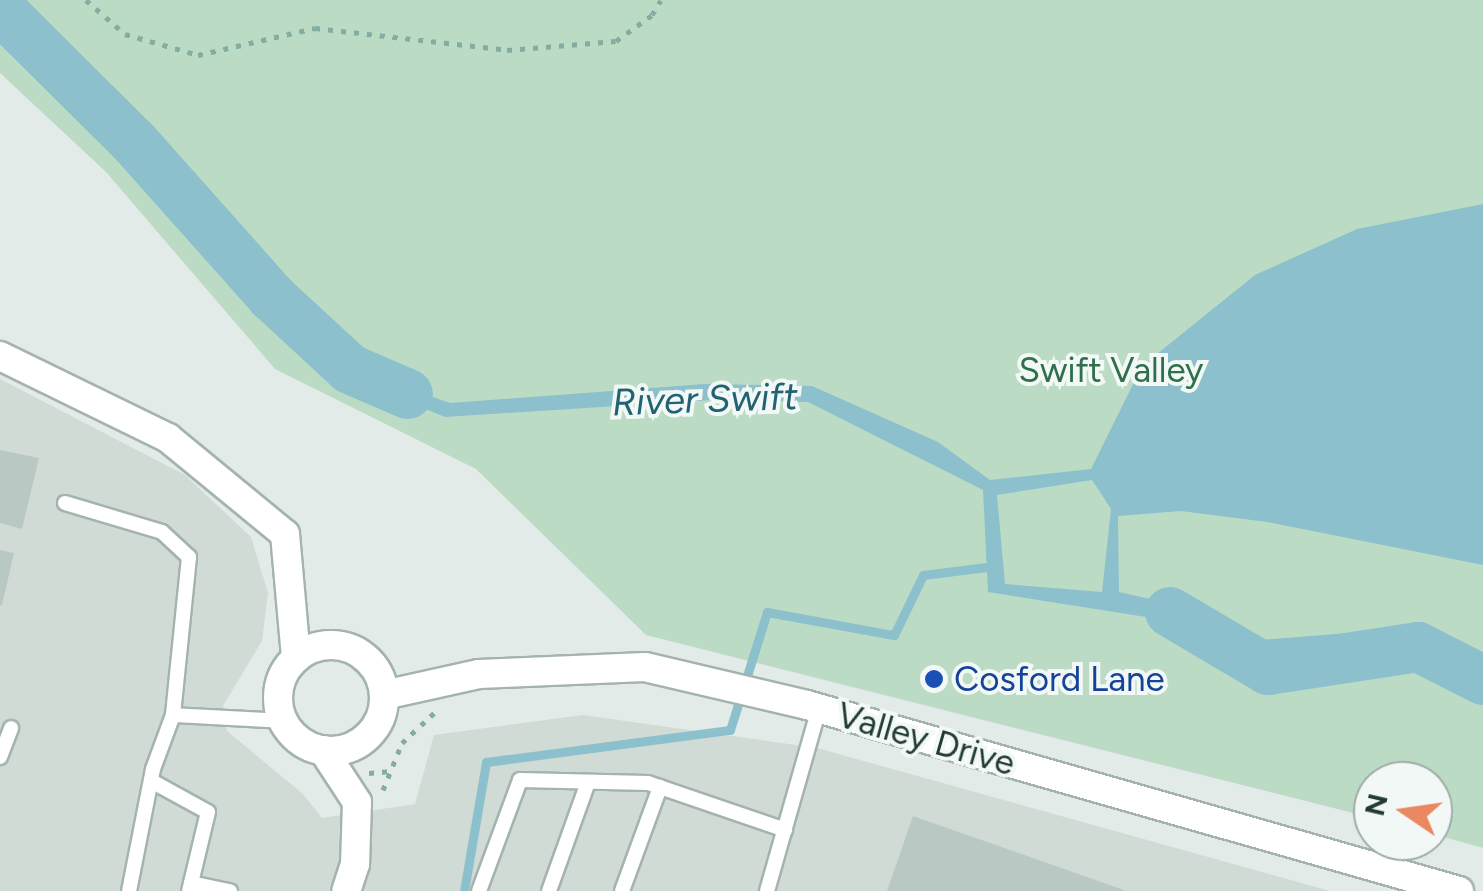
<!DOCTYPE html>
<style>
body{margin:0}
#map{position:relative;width:1483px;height:891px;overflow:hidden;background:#e2ebe7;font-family:Figtree,sans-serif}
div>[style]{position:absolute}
.built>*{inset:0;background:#d0dbd6}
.green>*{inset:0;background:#bcdbc5}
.water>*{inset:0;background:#8dc0cd}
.stream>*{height:9px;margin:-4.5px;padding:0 4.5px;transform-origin:4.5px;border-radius:4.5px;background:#8dc0cd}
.river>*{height:50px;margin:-25px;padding:0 25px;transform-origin:25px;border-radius:25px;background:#8dc0cd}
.building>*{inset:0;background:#bac8c3}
.path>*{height:5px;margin-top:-2.5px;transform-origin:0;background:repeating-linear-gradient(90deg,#84ada1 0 5px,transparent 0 13px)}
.roads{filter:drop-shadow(2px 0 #a5b3ae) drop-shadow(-2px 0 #a5b3ae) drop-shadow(0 2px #a5b3ae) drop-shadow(0 -2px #a5b3ae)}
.service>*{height:14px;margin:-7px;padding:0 7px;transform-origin:7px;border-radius:7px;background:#fff}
.minor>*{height:28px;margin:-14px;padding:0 14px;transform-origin:14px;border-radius:14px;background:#fff}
.minor>.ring{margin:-14px;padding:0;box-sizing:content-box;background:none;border:28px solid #fff;border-radius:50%}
.dots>*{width:28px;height:28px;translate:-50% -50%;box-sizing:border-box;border:5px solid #f2f8f5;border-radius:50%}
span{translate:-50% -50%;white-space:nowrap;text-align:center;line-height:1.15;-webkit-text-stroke:8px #f2f8f5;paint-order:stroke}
.park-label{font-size:35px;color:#2f6f4b}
.transit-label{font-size:35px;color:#164399}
.left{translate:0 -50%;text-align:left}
.street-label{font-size:35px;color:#233b35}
.water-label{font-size:38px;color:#216273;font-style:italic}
.north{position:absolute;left:1353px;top:761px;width:100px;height:100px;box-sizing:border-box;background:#f2f8f5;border:2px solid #9faca8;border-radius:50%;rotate:283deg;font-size:28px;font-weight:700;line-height:40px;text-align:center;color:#233b35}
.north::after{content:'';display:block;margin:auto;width:35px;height:45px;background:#e98861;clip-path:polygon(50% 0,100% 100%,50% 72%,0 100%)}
</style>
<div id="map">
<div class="built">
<i style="clip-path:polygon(0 379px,185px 475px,251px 537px,268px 593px,262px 641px,223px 706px,227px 731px,303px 794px,322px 818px,415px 804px,434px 735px,583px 715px,817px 748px,1330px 891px,0 891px)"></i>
</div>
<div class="green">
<i style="clip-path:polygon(0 0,1483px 0,1483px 848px,1433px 834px,1433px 781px,1373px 781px,1373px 818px,646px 635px,476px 469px,275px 369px,106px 172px,0 73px)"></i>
</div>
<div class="water">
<i style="clip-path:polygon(evenodd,0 0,198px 193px,248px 252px,284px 320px,322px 358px,450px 403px,704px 384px,812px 386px,938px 442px,990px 480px,1091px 469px,1142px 366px,1255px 275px,1357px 229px,1483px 204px,1483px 565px,1267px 522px,1181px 511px,1118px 516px,1119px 592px,1173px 604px,1261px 640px,1410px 628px,1483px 672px,1483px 687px,1404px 641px,1271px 664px,1184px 623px,988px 592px,983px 490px,808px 402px,726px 399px,445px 417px,315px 364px,282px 332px,241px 255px,177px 184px,0 18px,0 0,1092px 480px,1111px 509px,1102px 592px,1005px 584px,997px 495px,1092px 480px)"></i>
</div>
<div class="stream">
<i style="left:464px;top:891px;width:131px;rotate:-80.3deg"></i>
<i style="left:486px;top:762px;width:246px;rotate:-7.5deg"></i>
<i style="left:730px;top:730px;width:124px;rotate:-72.6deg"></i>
<i style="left:767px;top:612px;width:129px;rotate:10.3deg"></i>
<i style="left:894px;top:635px;width:67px;rotate:-64.2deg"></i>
<i style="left:923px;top:575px;width:72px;rotate:-7.2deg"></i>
</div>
<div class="river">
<i style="left:0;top:9px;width:189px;rotate:44.8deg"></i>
<i style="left:134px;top:142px;width:208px;rotate:48.3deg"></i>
<i style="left:272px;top:297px;width:106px;rotate:42.7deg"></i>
<i style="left:350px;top:369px;width:63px;rotate:23.3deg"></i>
<i style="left:1170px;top:612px;width:114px;rotate:30.6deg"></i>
<i style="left:1268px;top:670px;width:152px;rotate:-8.7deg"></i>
<i style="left:1418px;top:647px;width:73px;rotate:26.9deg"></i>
</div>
<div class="building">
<i style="clip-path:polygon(0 450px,39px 458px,22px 529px,0 523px)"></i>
<i style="clip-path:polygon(0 550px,14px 553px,2px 605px,0 605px)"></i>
<i style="clip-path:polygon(913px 816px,1124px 890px,1124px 891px,887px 891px)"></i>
</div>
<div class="path">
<i style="left:86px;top:0;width:52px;rotate:41.1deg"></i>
<i style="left:125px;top:34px;width:76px;rotate:16deg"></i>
<i style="left:198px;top:55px;width:120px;rotate:-13deg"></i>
<i style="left:315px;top:28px;width:193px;rotate:6.5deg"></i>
<i style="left:507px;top:50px;width:109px;rotate:-4.7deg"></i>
<i style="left:616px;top:41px;width:44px;rotate:-35.8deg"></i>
<i style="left:652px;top:15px;width:17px;rotate:-59deg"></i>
<i style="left:369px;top:773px;width:22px;rotate:-5deg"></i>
<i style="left:383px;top:790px;width:51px;rotate:-68deg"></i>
<i style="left:402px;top:743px;width:44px;rotate:-43.2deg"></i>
</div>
<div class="roads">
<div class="service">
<i style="left:65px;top:503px;width:101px;rotate:16.6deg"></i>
<i style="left:162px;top:532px;width:37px;rotate:43deg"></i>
<i style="left:189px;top:557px;width:159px;rotate:95.8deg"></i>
<i style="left:173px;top:715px;width:58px;rotate:110.3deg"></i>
<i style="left:153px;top:769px;width:124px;rotate:101.1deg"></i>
<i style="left:173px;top:715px;width:110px;rotate:3.1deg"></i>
<i style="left:0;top:757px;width:31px;rotate:-69deg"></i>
<i style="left:155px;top:783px;width:60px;rotate:28.7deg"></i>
<i style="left:208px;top:812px;width:81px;rotate:103.5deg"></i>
<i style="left:191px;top:883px;width:40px;rotate:12deg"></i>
<i style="left:479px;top:891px;width:118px;rotate:-69.7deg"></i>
<i style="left:520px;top:780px;width:128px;rotate:1.3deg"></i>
<i style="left:648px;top:783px;width:145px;rotate:18.9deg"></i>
<i style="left:549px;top:891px;width:116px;rotate:-70.3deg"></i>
<i style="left:622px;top:891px;width:111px;rotate:-69.9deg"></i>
<i style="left:767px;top:891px;width:189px;rotate:-74.1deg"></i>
</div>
<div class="minor">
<i style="left:0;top:356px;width:187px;rotate:26deg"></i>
<i style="left:168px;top:438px;width:151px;rotate:39.4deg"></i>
<i style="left:285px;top:534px;width:124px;rotate:84.9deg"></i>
<i class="ring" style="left:278px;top:645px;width:78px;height:78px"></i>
<i style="left:384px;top:695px;width:97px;rotate:-12.5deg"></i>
<i style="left:479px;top:674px;width:166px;rotate:-2.4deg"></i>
<i style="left:645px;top:667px;width:166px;rotate:13.2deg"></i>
<i style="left:807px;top:705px;width:678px;rotate:15.92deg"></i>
<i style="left:323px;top:750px;width:62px;rotate:56.8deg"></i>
<i style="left:357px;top:802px;width:62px;rotate:91.8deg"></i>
<i style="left:355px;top:864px;width:28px;rotate:108deg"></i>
</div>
</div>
<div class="dots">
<i style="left:934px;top:679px;background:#1a4fb4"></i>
</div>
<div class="park-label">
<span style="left:1111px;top:370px">Swift Valley</span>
</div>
<div class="transit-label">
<span class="left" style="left:954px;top:679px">Cosford Lane</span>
</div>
<div class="street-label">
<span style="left:926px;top:739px;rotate:16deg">Valley Drive</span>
</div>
<div class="water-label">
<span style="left:705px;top:400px;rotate:-2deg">River Swift</span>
</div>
<div class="north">N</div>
</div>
